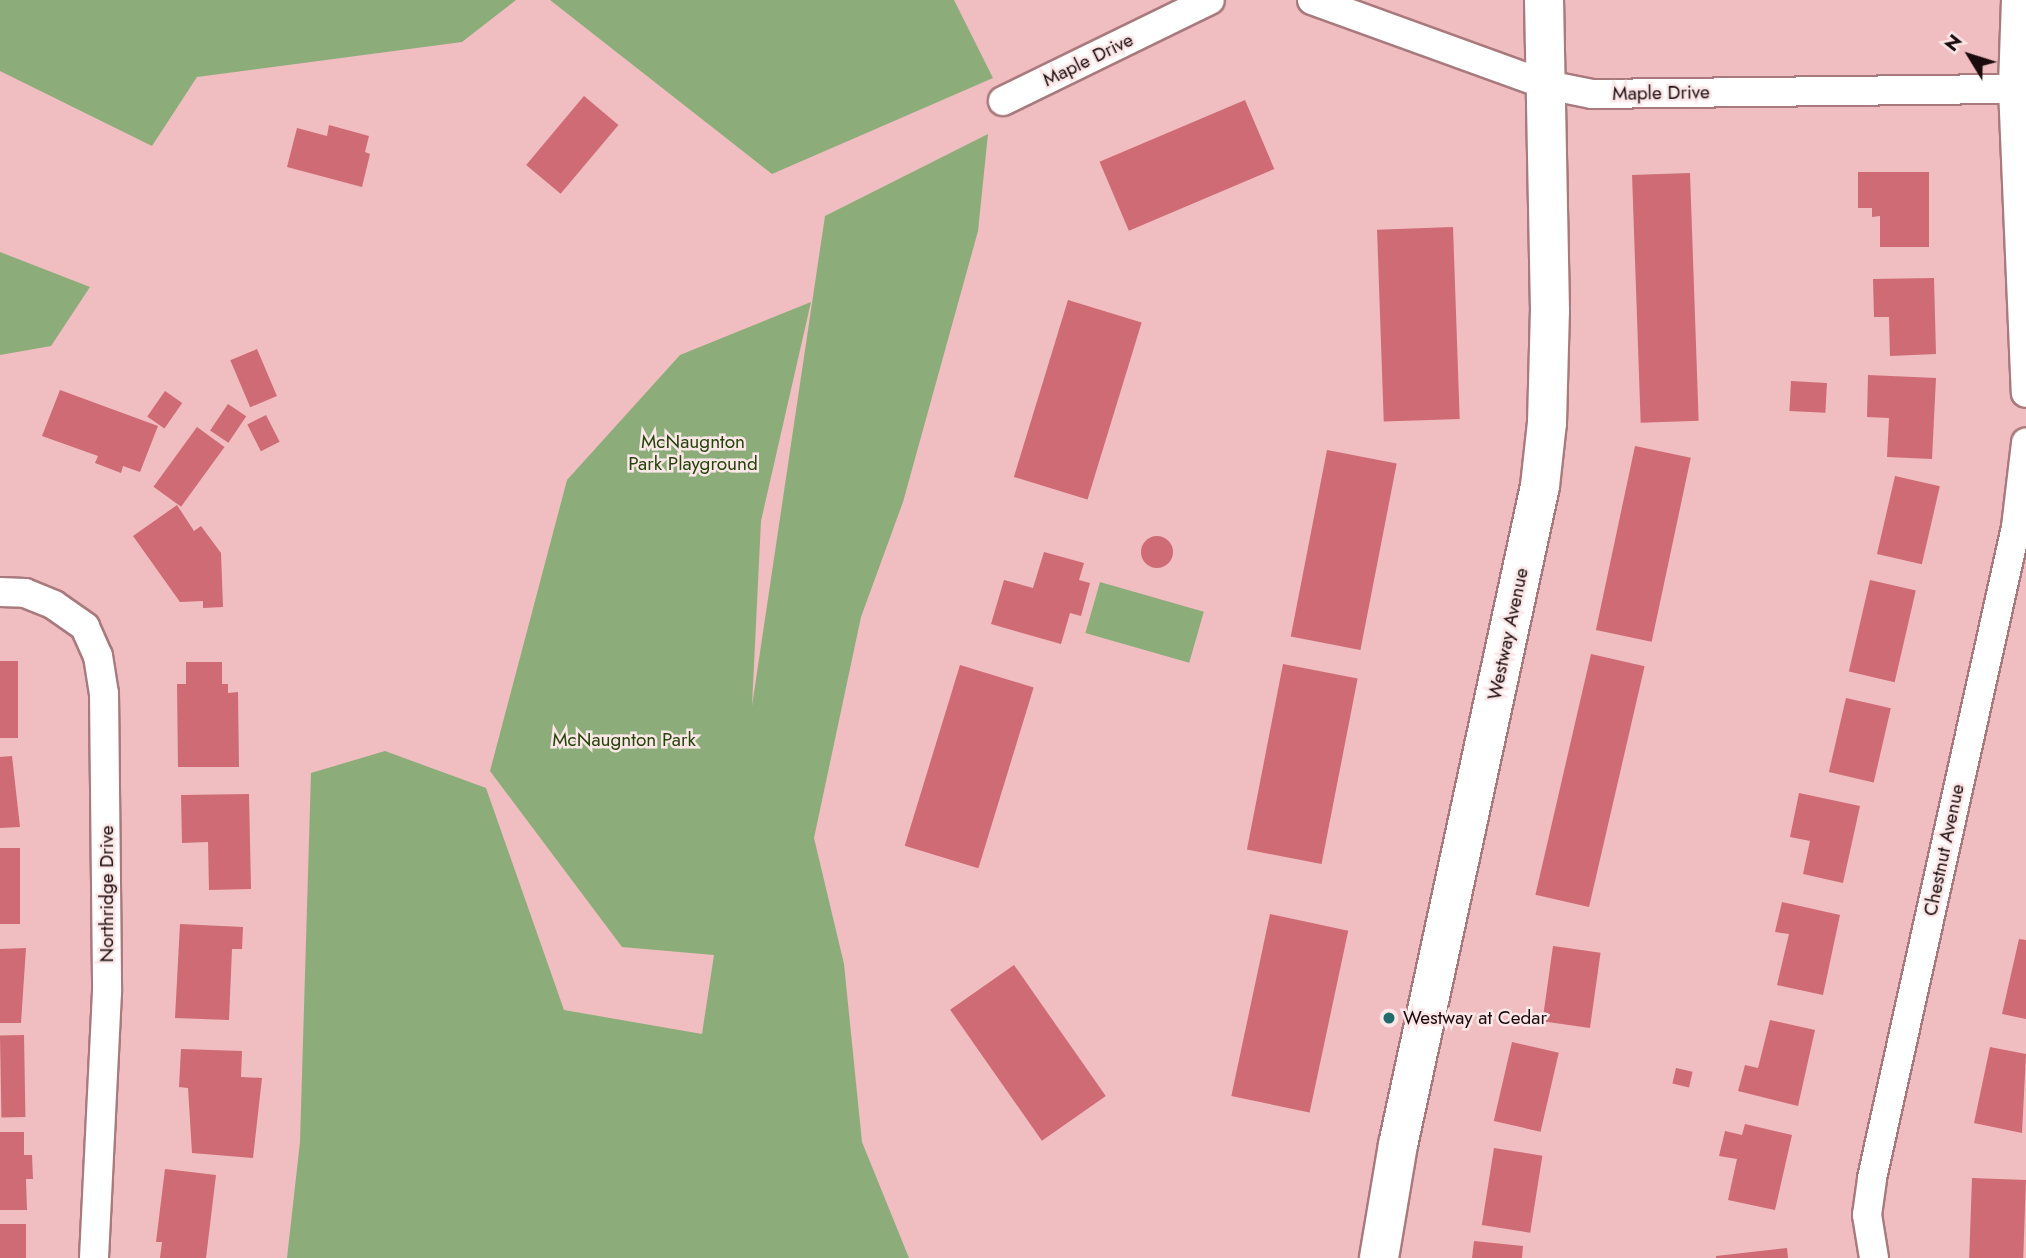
<!DOCTYPE html>
<style>
body{margin:0}
#map{position:relative;width:2026px;height:1258px;overflow:hidden;background:#f0bdc0;font-family:Jost,sans-serif}
div>[style]{position:absolute}
.green>*{inset:0;background:#8cad7a;transform-origin:0 0}
.building>*{inset:0;background:#ce6b75;transform-origin:0 0}
.round{border-radius:50%}
.roads{filter:drop-shadow(2px 0 #a97a7d) drop-shadow(-2px 0 #a97a7d) drop-shadow(0 2px #a97a7d) drop-shadow(0 -2px #a97a7d)}
.street>*{height:28px;margin:-14px;padding:0 14px;transform-origin:14px;border-radius:14px;background:#fff}
.secondary>*{height:38px;margin:-19px;padding:0 19px;transform-origin:19px;border-radius:19px;background:#fff}
.dots>*{width:19px;height:19px;translate:-50% -50%;box-sizing:border-box;border:4px solid #fce7e8;border-radius:50%}
span{translate:-50% -50%;white-space:nowrap;text-align:center;line-height:1.15;-webkit-text-stroke:5px #fce7e8;paint-order:stroke}
.street-label{font-size:19px;color:#1b0b0c}
.park-label{font-size:19px;color:#234408}
.poi-label{font-size:19px;color:#1b0b0c}
.left{translate:0 -50%;text-align:left}
.north{position:absolute;left:1935px;top:21px;width:70px;height:70px;-webkit-text-stroke:5px #fce7e8;paint-order:stroke;rotate:308deg;font-size:19px;font-weight:700;line-height:28px;text-align:center;color:#1b0b0c}
.north::after{content:'';display:block;margin:auto;width:24px;height:32px;background:#1b0b0c;clip-path:polygon(50% 0,100% 100%,50% 72%,0 100%)}
</style>
<div id="map">
<div class="green">
<i style="clip-path:polygon(0 0,516px 0,462px 42px,197px 77px,152px 146px,0 71px)"></i>
<i style="clip-path:polygon(550px 0,954px 0,993px 78px,772px 174px)"></i>
<i style="clip-path:polygon(988px 134px,978px 231px,903px 502px,861px 617px,814px 838px,844px 964px,862px 1142px,909px 1258px,287px 1258px,300px 1142px,311px 773px,385px 751px,486px 788px,564px 1010px,702px 1034px,714px 955px,622px 947px,490px 771px,567px 480px,680px 355px,811px 302px,761px 521px,752px 706px,825px 216px)"></i>
<i style="clip-path:polygon(0 252px,90px 287px,51px 346px,0 355px)"></i>
<i style="left:1100px;top:582px;width:108px;height:53px;rotate:16deg"></i>
</div>
<div class="building">
<i style="left:584px;top:96px;width:45px;height:90px;rotate:40deg"></i>
<i style="left:1245px;top:100px;width:75px;height:158px;rotate:67deg"></i>
<i style="clip-path:polygon(329px 125px,369px 136px,365px 152px,370px 154px,362px 187px,287px 167px,297px 128px,327px 136px)"></i>
<i style="clip-path:polygon(1858px 172px,1929px 172px,1929px 247px,1880px 247px,1880px 216px,1872px 217px,1872px 208px,1858px 208px)"></i>
<i style="left:1690px;top:173px;width:248px;height:58px;rotate:88deg"></i>
<i style="left:1453px;top:227px;width:192px;height:76px;rotate:88deg"></i>
<i style="clip-path:polygon(1934px 278px,1936px 354px,1890px 356px,1889px 317px,1874px 317px,1873px 279px)"></i>
<i style="left:1068px;top:300px;width:77px;height:185px;rotate:17deg"></i>
<i style="left:257px;top:349px;width:51px;height:29px;rotate:67deg"></i>
<i style="clip-path:polygon(1868px 375px,1936px 378px,1932px 459px,1887px 457px,1889px 418px,1867px 417px)"></i>
<i style="left:1791px;top:381px;width:36px;height:30px;rotate:3deg"></i>
<i style="clip-path:polygon(60px 390px,158px 426px,140px 472px,123px 466px,121px 473px,95px 463px,98px 456px,42px 436px)"></i>
<i style="left:165px;top:391px;width:21px;height:31px;rotate:35deg"></i>
<i style="left:228px;top:404px;width:22px;height:32px;rotate:34deg"></i>
<i style="left:266px;top:415px;width:30px;height:21px;rotate:63deg"></i>
<i style="left:197px;top:427px;width:34px;height:74px;rotate:36deg"></i>
<i style="left:1635px;top:446px;width:57px;height:188px;rotate:12deg"></i>
<i style="left:1327px;top:450px;width:71px;height:190px;rotate:11deg"></i>
<i style="left:1895px;top:476px;width:46px;height:80px;rotate:13deg"></i>
<i style="clip-path:polygon(177px 505px,194px 531px,201px 526px,221px 553px,223px 607px,203px 608px,203px 601px,180px 602px,133px 536px)"></i>
<i class="round" style="left:1141px;top:536px;width:32px;height:32px"></i>
<i style="clip-path:polygon(1044px 552px,1084px 563px,1079px 580px,1090px 583px,1081px 616px,1070px 613px,1061px 644px,991px 624px,1004px 580px,1033px 588px)"></i>
<i style="left:1870px;top:580px;width:47px;height:94px;rotate:13deg"></i>
<i style="left:1591px;top:654px;width:55px;height:247px;rotate:13deg"></i>
<i style="left:0;top:661px;width:18px;height:77px"></i>
<i style="clip-path:polygon(186px 662px,222px 662px,222px 684px,228px 684px,228px 693px,238px 692px,239px 767px,178px 767px,177px 684px,186px 684px)"></i>
<i style="left:1283px;top:664px;width:76px;height:189px;rotate:11deg"></i>
<i style="left:960px;top:665px;width:77px;height:189px;rotate:17deg"></i>
<i style="left:1846px;top:698px;width:46px;height:76px;rotate:13deg"></i>
<i style="clip-path:polygon(12px 756px,20px 827px,0 828px,0 757px)"></i>
<i style="clip-path:polygon(1799px 793px,1860px 806px,1843px 883px,1803px 874px,1810px 841px,1790px 837px)"></i>
<i style="clip-path:polygon(249px 794px,251px 889px,209px 890px,208px 842px,182px 843px,181px 795px)"></i>
<i style="left:0;top:848px;width:20px;height:76px"></i>
<i style="clip-path:polygon(1782px 902px,1840px 915px,1823px 995px,1777px 985px,1789px 934px,1775px 932px)"></i>
<i style="left:1270px;top:914px;width:80px;height:186px;rotate:12deg"></i>
<i style="clip-path:polygon(180px 924px,243px 927px,242px 949px,232px 949px,229px 1020px,175px 1018px)"></i>
<i style="clip-path:polygon(2019px 939px,2026px 940px,2026px 1019px,2002px 1014px)"></i>
<i style="left:1553px;top:946px;width:48px;height:76px;rotate:8deg"></i>
<i style="clip-path:polygon(26px 948px,21px 1023px,0 1023px,0 949px)"></i>
<i style="left:1014px;top:965px;width:160px;height:78px;rotate:55deg"></i>
<i style="clip-path:polygon(1770px 1020px,1815px 1030px,1798px 1106px,1738px 1091px,1745px 1065px,1758px 1068px)"></i>
<i style="left:24px;top:1035px;width:82px;height:24px;rotate:89deg"></i>
<i style="left:1512px;top:1042px;width:48px;height:81px;rotate:13deg"></i>
<i style="clip-path:polygon(1990px 1047px,2026px 1054px,2022px 1133px,1974px 1123px)"></i>
<i style="clip-path:polygon(181px 1049px,242px 1051px,241px 1077px,262px 1078px,253px 1158px,192px 1153px,188px 1088px,179px 1087px)"></i>
<i style="left:1676px;top:1068px;width:17px;height:16px;rotate:13deg"></i>
<i style="clip-path:polygon(1745px 1124px,1792px 1135px,1775px 1210px,1728px 1200px,1737px 1159px,1719px 1156px,1725px 1131px,1742px 1135px)"></i>
<i style="clip-path:polygon(0 1132px,24px 1132px,24px 1155px,32px 1155px,33px 1179px,26px 1179px,27px 1210px,0 1210px)"></i>
<i style="left:1494px;top:1148px;width:49px;height:78px;rotate:9deg"></i>
<i style="clip-path:polygon(165px 1169px,216px 1175px,206px 1258px,160px 1258px,162px 1242px,156px 1242px)"></i>
<i style="left:1972px;top:1178px;width:54px;height:80px;rotate:2deg"></i>
<i style="left:0;top:1224px;width:26px;height:34px"></i>
<i style="clip-path:polygon(1474px 1241px,1523px 1246px,1522px 1258px,1472px 1258px)"></i>
<i style="clip-path:polygon(1787px 1248px,1788px 1258px,1716px 1258px,1716px 1256px)"></i>
</div>
<div class="roads">
<div class="street">
<i style="left:1312px;top:0;width:250px;rotate:19.9deg"></i>
<i style="left:1547px;top:85px;width:46px;rotate:11.3deg"></i>
<i style="left:1592px;top:94px;width:434px;rotate:-0.7deg"></i>
<i style="left:2016px;top:0;width:88px;rotate:92deg"></i>
<i style="left:2013px;top:88px;width:305px;rotate:87.6deg"></i>
<i style="left:1003px;top:101px;width:230px;rotate:-26deg"></i>
<i style="left:0;top:592px;width:25px;rotate:2deg"></i>
<i style="left:25px;top:593px;width:31px;rotate:22deg"></i>
<i style="left:54px;top:605px;width:38px;rotate:35deg"></i>
<i style="left:85px;top:627px;width:32px;rotate:66deg"></i>
<i style="left:98px;top:656px;width:37px;rotate:81deg"></i>
<i style="left:104px;top:693px;width:299px;rotate:89.4deg"></i>
<i style="left:107px;top:992px;width:266px;rotate:92.8deg"></i>
<i style="left:1874px;top:1258px;width:44px;rotate:-99.2deg"></i>
<i style="left:1867px;top:1215px;width:37px;rotate:-82deg"></i>
<i style="left:1872px;top:1178px;width:667px;rotate:-77.53deg"></i>
<i style="left:2016px;top:527px;width:85px;rotate:-83.2deg"></i>
</div>
<div class="secondary">
<i style="left:1379px;top:1258px;width:115px;rotate:-80.5deg"></i>
<i style="left:1398px;top:1145px;width:674px;rotate:-77.84deg"></i>
<i style="left:1540px;top:486px;width:63px;rotate:-83.7deg"></i>
<i style="left:1547px;top:423px;width:112px;rotate:-88.5deg"></i>
<i style="left:1550px;top:311px;width:311px;rotate:-91.1deg"></i>
</div>
</div>
<div class="dots">
<i style="left:1389px;top:1018px;background:#1f6c6b"></i>
</div>
<div class="street-label">
<span style="left:1088px;top:60px;rotate:-26deg">Maple Drive</span>
<span style="left:1661px;top:93px;rotate:-1deg">Maple Drive</span>
<span style="left:1508px;top:634px;rotate:-78deg">Westway Avenue</span>
<span style="left:1944px;top:850px;rotate:-78deg">Chestnut Avenue</span>
<span style="left:107px;top:894px;rotate:-90deg">Northridge Drive</span>
</div>
<div class="park-label">
<span style="left:693px;top:453px">McNaugnton<br>Park Playground</span>
<span style="left:624px;top:740px">McNaugnton Park</span>
</div>
<div class="poi-label">
<span class="left" style="left:1403px;top:1018px">Westway at Cedar</span>
</div>
<div class="north">N</div>
</div>
